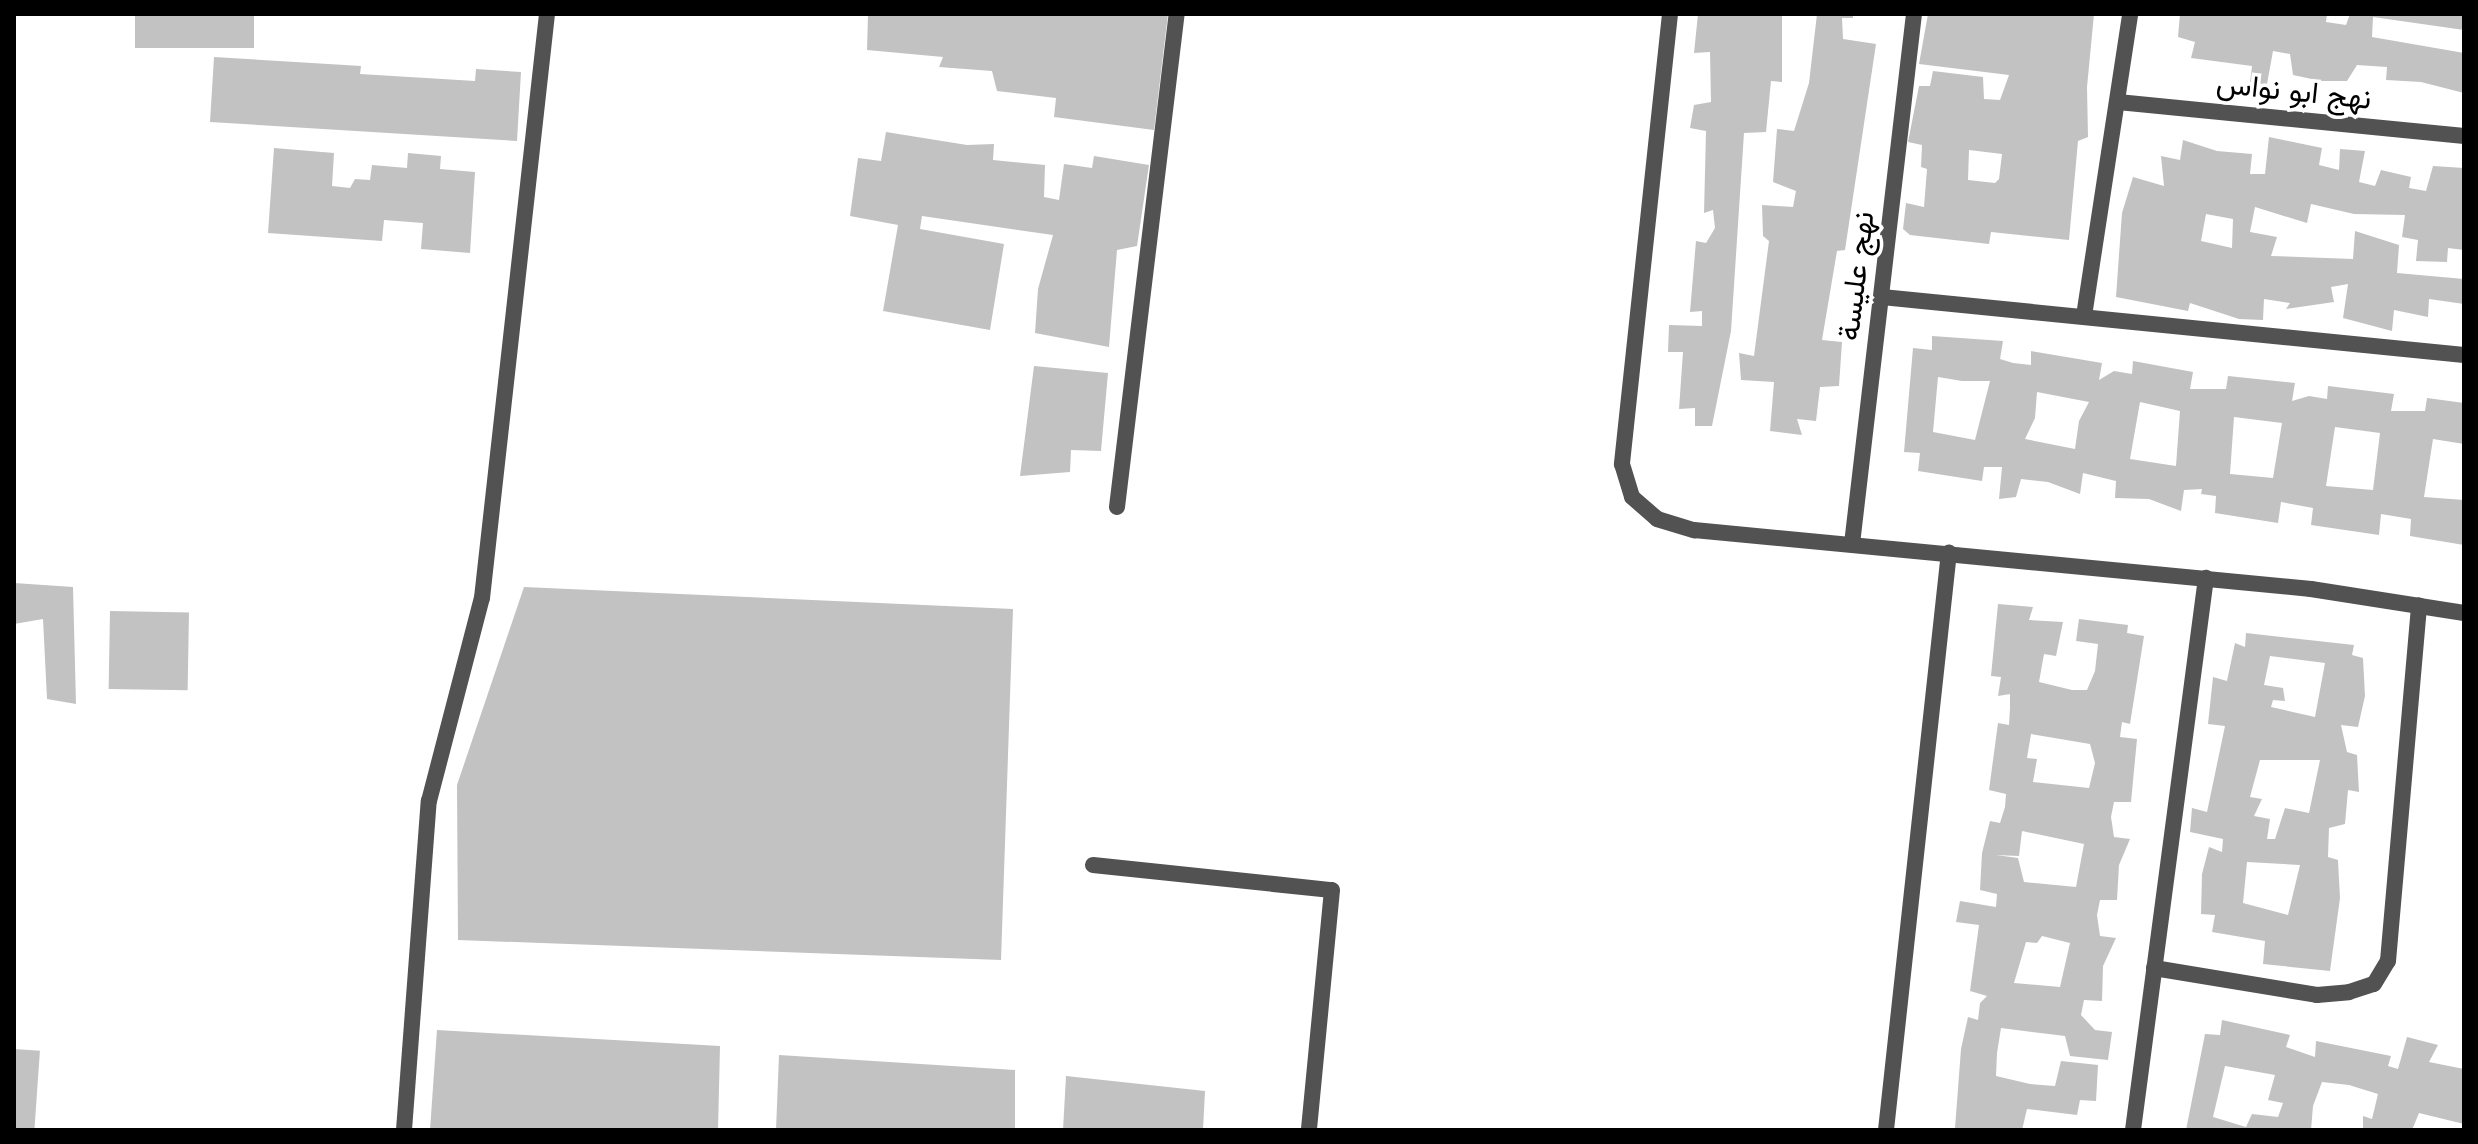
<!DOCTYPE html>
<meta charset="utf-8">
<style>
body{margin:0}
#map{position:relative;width:2478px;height:1144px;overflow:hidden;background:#fff;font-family:Jost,Vazirmatn,sans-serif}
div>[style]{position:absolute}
.building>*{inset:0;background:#c2c2c2;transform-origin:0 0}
.service>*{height:16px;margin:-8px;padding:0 8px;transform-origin:8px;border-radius:8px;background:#525252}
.minor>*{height:16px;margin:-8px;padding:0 8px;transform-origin:8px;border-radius:8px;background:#525252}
span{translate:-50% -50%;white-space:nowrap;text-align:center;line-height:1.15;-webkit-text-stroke:7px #fff;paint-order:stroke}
.street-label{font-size:30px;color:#000}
.frame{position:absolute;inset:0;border:16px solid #000;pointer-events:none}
</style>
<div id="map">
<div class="building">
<i style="left:135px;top:14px;width:119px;height:34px"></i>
<i style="clip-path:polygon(868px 14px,1168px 14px,1154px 130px,1054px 117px,1056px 98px,997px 91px,992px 71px,939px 67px,943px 57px,867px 50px)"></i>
<i style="clip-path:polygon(1698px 14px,1782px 14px,1782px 82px,1771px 81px,1766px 132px,1744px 133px,1731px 331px,1712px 426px,1695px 426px,1695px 408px,1679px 409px,1683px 352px,1668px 352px,1669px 325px,1702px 326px,1702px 311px,1690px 312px,1696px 241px,1706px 243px,1715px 228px,1713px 210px,1704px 213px,1706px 131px,1690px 128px,1694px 105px,1711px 102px,1710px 52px,1694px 53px)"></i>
<i style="clip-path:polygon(1817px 14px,1853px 14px,1853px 18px,1842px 18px,1843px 39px,1876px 44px,1845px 250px,1837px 251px,1822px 340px,1842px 342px,1839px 386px,1820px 387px,1816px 421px,1797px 419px,1802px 435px,1770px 431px,1774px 382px,1741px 380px,1739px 353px,1754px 356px,1769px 241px,1763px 236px,1762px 205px,1793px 207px,1796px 191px,1773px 182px,1777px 129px,1794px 131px,1809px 83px)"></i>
<i style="clip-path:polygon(evenodd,1928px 14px,2094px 14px,2087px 87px,2088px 137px,2078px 141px,2069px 240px,1991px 232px,1989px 244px,1910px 235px,1903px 229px,1906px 203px,1924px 207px,1927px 169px,1921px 167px,1922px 145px,1908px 142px,1919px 86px,1930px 86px,1933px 71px,1983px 77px,1984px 99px,2000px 100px,2009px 75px,1919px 64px,1928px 14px,1969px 150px,2002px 154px,1999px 179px,1995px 183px,1968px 180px,1969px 150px)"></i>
<i style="clip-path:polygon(2180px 14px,2327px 14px,2326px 22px,2346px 25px,2350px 14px,2464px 14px,2464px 30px,2373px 17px,2372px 37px,2464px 53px,2464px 93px,2421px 82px,2386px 80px,2387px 67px,2357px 65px,2347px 81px,2321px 81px,2293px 75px,2290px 54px,2273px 51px,2267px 84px,2250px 83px,2252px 66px,2191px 58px,2195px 42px,2178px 37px)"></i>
<i style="clip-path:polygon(214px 57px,361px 66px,360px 74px,475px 81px,476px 69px,521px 72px,517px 141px,210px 122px)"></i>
<i style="clip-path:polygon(886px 132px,967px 145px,994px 144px,993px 160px,1045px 165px,1044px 197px,1059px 200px,1064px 164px,1092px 168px,1094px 156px,1149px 165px,1137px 246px,1117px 250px,1109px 347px,1035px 333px,1038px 289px,1053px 235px,922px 216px,920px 229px,1004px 244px,990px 330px,883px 311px,898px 225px,850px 216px,858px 158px,881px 161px)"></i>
<i style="clip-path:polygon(evenodd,2269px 137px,2322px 148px,2319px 165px,2339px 170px,2340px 149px,2365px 151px,2359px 182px,2375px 186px,2381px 170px,2411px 177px,2409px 188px,2426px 191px,2433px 166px,2464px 168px,2464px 250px,2448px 248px,2447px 262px,2416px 261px,2418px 240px,2402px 237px,2405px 215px,2354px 214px,2311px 204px,2307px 223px,2255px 207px,2250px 232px,2277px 237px,2271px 256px,2353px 259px,2355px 231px,2399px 245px,2397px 273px,2464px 279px,2464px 304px,2429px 299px,2428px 317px,2394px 310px,2392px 331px,2343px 318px,2348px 284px,2331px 287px,2334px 302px,2286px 309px,2290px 303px,2264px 299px,2263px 320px,2239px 319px,2190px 303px,2188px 311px,2116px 297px,2122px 213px,2133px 177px,2164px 186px,2161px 156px,2180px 160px,2183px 140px,2217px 151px,2252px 154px,2250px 174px,2265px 174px,2269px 137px,2206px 214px,2233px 219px,2232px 248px,2201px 241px,2206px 214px)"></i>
<i style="clip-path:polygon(274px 148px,334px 153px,332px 186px,350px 188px,355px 179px,370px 180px,372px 165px,407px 168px,408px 153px,441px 156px,440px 169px,475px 172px,470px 253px,421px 249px,423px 223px,384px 220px,382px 241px,268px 233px)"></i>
<i style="clip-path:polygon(evenodd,1932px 336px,2003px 341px,2000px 359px,2013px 363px,2031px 365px,2031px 351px,2102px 363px,2099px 380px,2114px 371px,2132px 374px,2133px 361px,2193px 372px,2190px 389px,2226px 389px,2228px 376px,2295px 383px,2292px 401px,2309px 396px,2327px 399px,2328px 386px,2394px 394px,2391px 411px,2425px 411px,2427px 398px,2464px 403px,2464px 444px,2433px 439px,2424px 497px,2464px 500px,2464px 545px,2410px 536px,2411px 519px,2381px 514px,2379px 535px,2311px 525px,2313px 508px,2281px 502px,2278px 523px,2215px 513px,2216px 496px,2201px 494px,2202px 489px,2184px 490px,2181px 511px,2149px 499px,2115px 498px,2116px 481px,2083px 473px,2080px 494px,2048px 482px,2021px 479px,2016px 497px,1999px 499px,2002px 467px,1984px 467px,1982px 481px,1918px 471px,1920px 453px,1904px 452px,1913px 348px,1932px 350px,1932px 336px,1938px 377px,1962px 381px,1990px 381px,1975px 440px,1933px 432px,1938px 377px,1932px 336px,2037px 392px,2089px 402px,2079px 421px,2075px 449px,2025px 439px,2035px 418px,2037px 392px,1932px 336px,2140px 402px,2180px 411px,2176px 466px,2130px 459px,2140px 402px,1932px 336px,2234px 417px,2282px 423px,2273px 478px,2230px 474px,2234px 417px,1932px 336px,2335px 427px,2380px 433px,2373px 490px,2326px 486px,2335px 427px)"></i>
<i style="clip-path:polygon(1034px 366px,1108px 373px,1101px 451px,1071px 450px,1070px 472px,1020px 476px)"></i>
<i style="clip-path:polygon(14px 583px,73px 587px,76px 704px,47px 699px,43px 619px,14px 624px)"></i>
<i style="clip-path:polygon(524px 587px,1013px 609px,1001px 960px,458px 940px,457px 785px)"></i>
<i style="clip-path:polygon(evenodd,1998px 604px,2033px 607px,2029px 620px,2063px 622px,2056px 656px,2044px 654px,2039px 682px,2072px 690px,2087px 690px,2095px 671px,2098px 644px,2076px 641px,2079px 619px,2128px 625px,2127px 633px,2144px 636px,2130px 724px,2122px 722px,2120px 737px,2137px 739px,2131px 802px,2114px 802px,2111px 817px,2114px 837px,2130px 839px,2119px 865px,2117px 900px,2100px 900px,2097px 915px,2100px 936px,2116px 938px,2103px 966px,2102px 1001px,2084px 1000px,2081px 1015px,2095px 1030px,2112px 1032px,2108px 1060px,2070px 1056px,2065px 1036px,2001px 1028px,1997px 1053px,1996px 1076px,2030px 1084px,2055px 1086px,2061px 1061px,2098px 1065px,2096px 1101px,2080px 1100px,2077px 1115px,2027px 1109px,2022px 1130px,1969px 1130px,1955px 1128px,1961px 1049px,1968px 1017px,1978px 1020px,1980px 1003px,1987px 996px,1970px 991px,1979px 925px,1956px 922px,1960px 901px,1996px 907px,1997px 894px,1980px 890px,1982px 853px,1990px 821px,2000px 823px,2005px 807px,2006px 794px,1989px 790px,1998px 723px,2009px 725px,2010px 708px,2010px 694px,1998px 696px,2001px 677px,1991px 676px,1998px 604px,2031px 734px,2090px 744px,2095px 763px,2089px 788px,2033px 782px,2037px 759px,2027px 758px,2031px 734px,1998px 604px,2022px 831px,2084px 844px,2076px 887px,2024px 882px,2018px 858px,1996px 855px,2019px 856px,2022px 831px,1998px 604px,2042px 936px,2070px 943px,2060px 987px,2014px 983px,2026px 942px,2037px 943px,2042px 936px)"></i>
<i style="left:110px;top:611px;width:79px;height:78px;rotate:1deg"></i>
<i style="clip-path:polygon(evenodd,2246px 633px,2354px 645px,2352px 655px,2363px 658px,2365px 696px,2358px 727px,2341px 725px,2347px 752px,2357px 755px,2359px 792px,2348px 790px,2345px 824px,2329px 828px,2328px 857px,2338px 860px,2340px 898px,2330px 971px,2263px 964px,2265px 941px,2212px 932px,2215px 915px,2201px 914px,2202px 874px,2209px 847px,2222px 852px,2223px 839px,2190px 832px,2192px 808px,2207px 812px,2225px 726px,2208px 724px,2213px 677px,2227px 681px,2235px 643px,2245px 647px,2246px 633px,2270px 656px,2325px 663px,2315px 717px,2271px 707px,2273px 700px,2285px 701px,2283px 688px,2264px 685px,2270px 656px,2246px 633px,2260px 760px,2320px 760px,2309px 813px,2285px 808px,2275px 839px,2267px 839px,2270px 819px,2254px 816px,2262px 799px,2250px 797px,2260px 760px,2246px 633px,2247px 862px,2300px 865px,2288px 915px,2243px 903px,2247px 862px)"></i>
<i style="clip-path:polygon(evenodd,2222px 1020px,2290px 1035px,2286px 1047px,2315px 1057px,2316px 1041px,2391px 1056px,2388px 1066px,2398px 1069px,2407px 1037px,2438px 1045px,2429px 1062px,2464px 1069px,2464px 1124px,2419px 1113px,2412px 1130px,2363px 1130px,2363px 1116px,2372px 1119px,2378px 1094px,2349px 1085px,2322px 1082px,2313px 1106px,2311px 1130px,2186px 1130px,2205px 1034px,2220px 1035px,2222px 1020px,2225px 1066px,2275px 1075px,2268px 1100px,2283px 1103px,2278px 1117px,2252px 1114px,2246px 1127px,2213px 1117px,2225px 1066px)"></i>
<i style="clip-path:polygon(437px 1030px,720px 1046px,718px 1130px,430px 1130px)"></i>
<i style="left:14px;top:1049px;width:26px;height:81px;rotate:4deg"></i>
<i style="clip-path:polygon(779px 1055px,1015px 1070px,1015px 1130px,776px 1130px)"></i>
<i style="clip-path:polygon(1066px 1076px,1205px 1091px,1203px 1130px,1063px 1130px)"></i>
</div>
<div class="service">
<i style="left:1093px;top:865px;width:240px;rotate:6deg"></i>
<i style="left:1332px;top:890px;width:241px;rotate:95.5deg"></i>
</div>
<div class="minor">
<i style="left:1670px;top:14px;width:453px;rotate:96.1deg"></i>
<i style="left:1622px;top:464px;width:34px;rotate:73deg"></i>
<i style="left:1632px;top:497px;width:33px;rotate:41deg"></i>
<i style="left:1657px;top:519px;width:39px;rotate:17deg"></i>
<i style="left:1694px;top:530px;width:620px;rotate:5.46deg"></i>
<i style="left:2311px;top:589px;width:155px;rotate:8.9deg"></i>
<i style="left:2118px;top:102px;width:348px;rotate:5.6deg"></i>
<i style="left:1882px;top:297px;width:585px;rotate:5.69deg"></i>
<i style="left:2084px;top:316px;width:305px;rotate:-81.3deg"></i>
<i style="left:1117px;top:507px;width:497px;rotate:-83.1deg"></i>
<i style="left:1852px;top:544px;width:534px;rotate:-83.33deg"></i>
<i style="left:2154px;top:968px;width:165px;rotate:9.4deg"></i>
<i style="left:2317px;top:995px;width:32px;rotate:-5deg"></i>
<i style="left:2349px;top:992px;width:26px;rotate:-18deg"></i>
<i style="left:2374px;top:984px;width:27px;rotate:-59deg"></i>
<i style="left:2388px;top:961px;width:357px;rotate:-85deg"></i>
<i style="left:404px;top:1130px;width:330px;rotate:-85.7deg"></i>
<i style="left:429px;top:801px;width:210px;rotate:-75.4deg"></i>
<i style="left:482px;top:598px;width:588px;rotate:-83.65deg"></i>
<i style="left:1886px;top:1130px;width:581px;rotate:-83.78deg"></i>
<i style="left:2133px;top:1130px;width:557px;rotate:-82.47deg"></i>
</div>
<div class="street-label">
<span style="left:2294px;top:91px;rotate:6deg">نهج ابو نواس</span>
<span style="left:1856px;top:276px;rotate:-83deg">نهج عليسة</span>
</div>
<div class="frame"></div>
</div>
